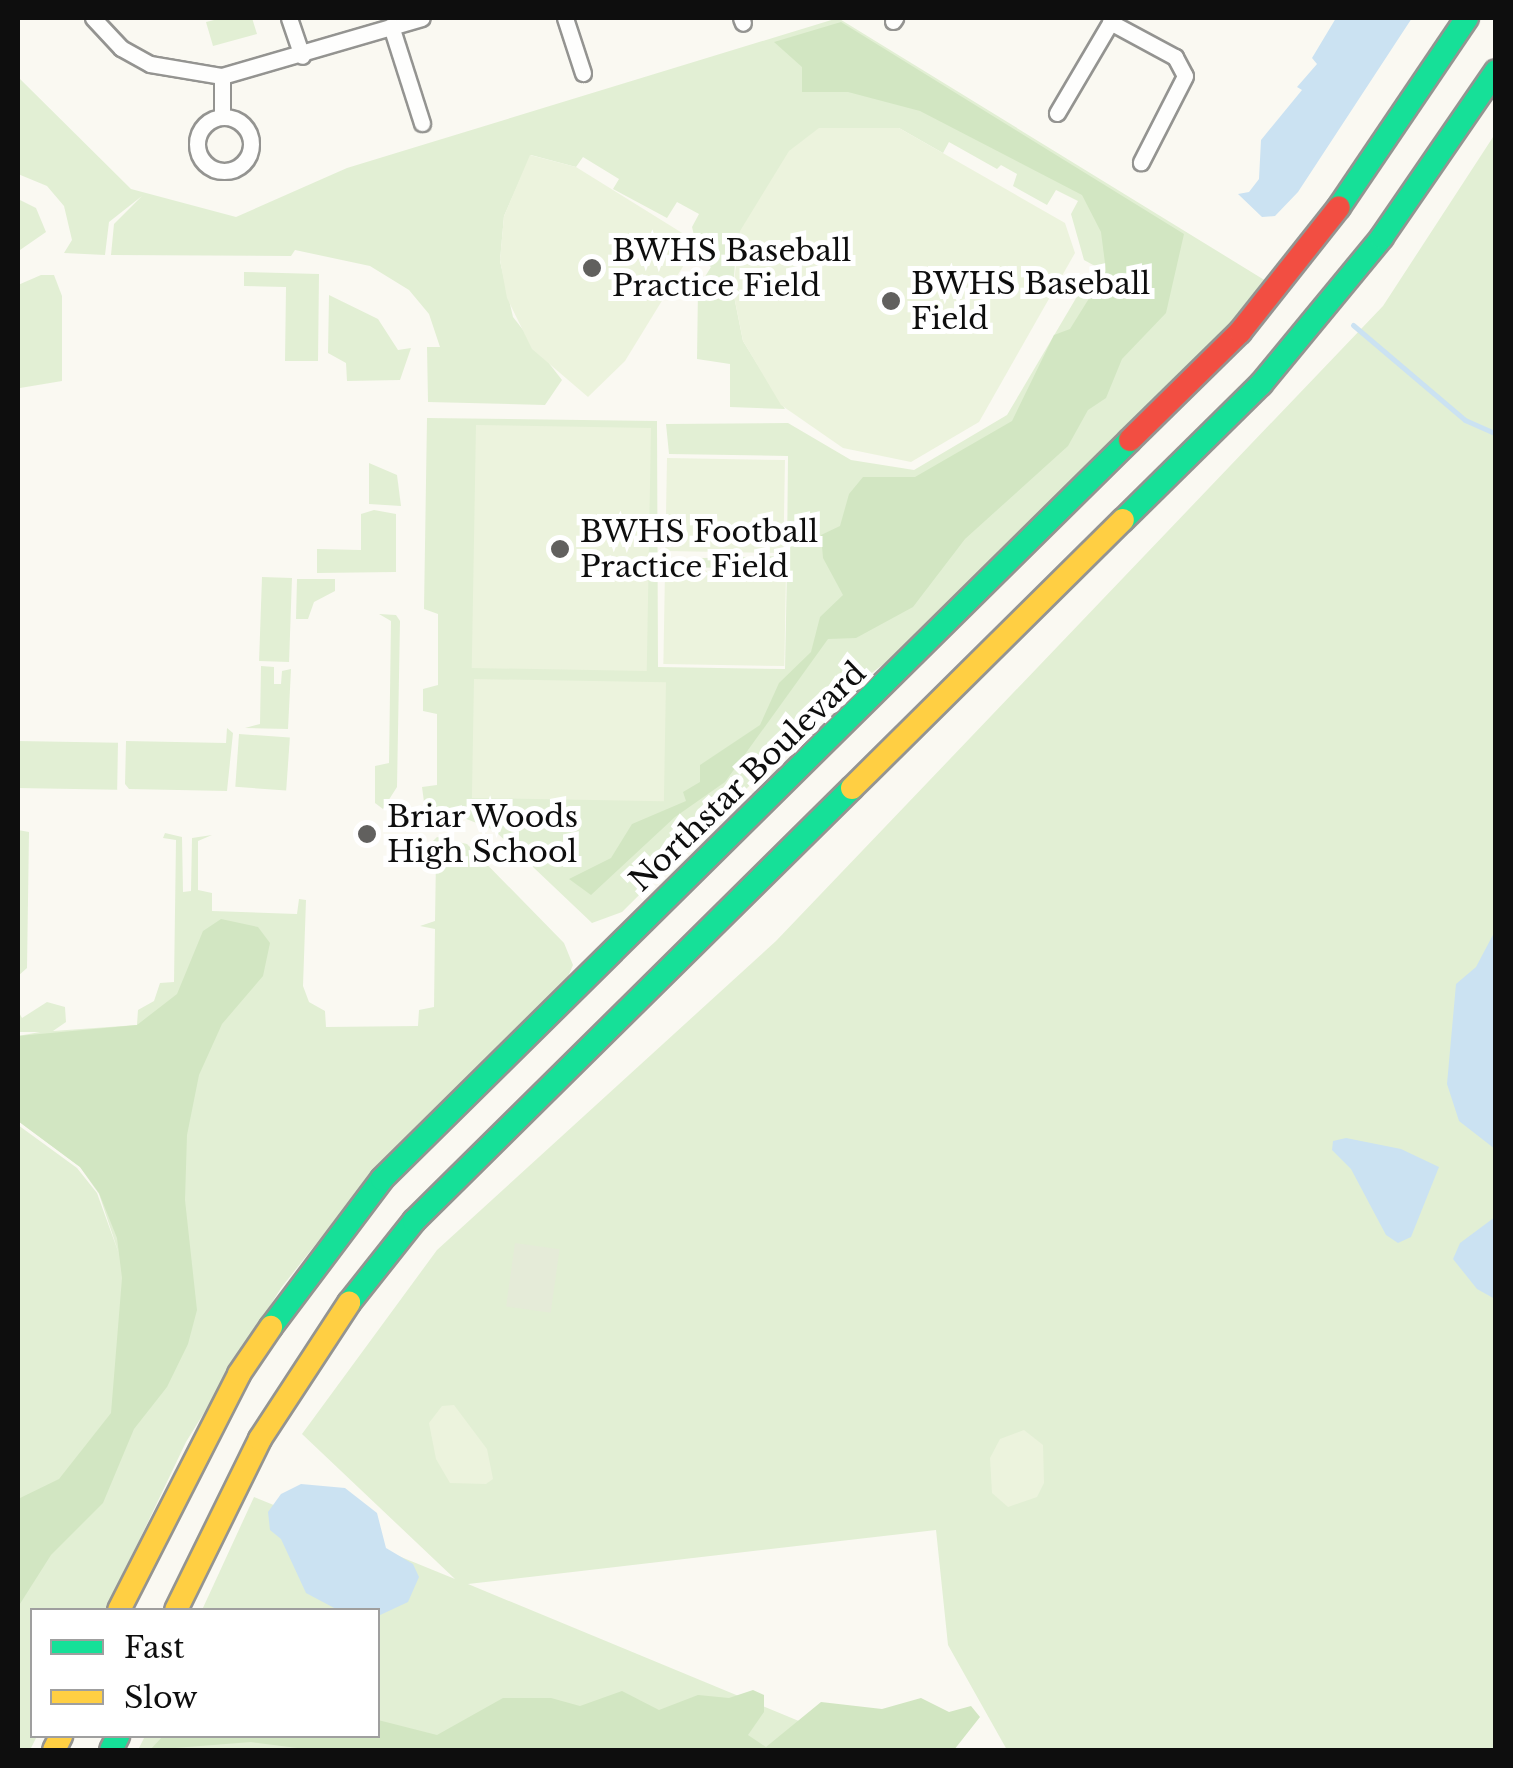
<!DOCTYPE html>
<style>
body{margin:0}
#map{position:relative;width:1513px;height:1768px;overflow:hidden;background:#faf9f2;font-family:"Libre Baskerville",serif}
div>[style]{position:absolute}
.green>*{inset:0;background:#e2efd4;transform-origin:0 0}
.forest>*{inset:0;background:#d2e6c2}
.cemetery>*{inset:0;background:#e5ebd8;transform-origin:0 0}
.pitch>*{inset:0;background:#ecf3dd;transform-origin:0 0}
.water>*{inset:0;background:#cbe2f2}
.stream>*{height:5px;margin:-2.5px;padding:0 2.5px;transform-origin:2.5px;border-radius:2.5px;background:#cbe2f2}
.roads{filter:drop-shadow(2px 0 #949491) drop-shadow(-2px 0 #949491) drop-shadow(0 2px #949491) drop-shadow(0 -2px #949491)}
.street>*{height:15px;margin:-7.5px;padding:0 7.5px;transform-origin:7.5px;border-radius:7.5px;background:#fefefd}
.street>.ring{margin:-7.5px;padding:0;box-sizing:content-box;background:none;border:15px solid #fefefd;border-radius:50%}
.fast>*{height:22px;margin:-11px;padding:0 11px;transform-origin:11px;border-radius:11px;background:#16e098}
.slow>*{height:22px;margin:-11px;padding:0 11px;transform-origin:11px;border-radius:11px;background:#ffcf43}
.jam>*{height:22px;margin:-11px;padding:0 11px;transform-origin:11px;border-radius:11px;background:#f24e42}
.dots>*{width:28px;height:28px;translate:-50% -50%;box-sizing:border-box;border:5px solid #fff;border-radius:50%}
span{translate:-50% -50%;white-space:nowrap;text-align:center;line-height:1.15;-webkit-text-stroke:10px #fff;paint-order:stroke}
.poi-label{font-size:30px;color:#0e0e0e}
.left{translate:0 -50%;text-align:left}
.street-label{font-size:30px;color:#0e0e0e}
.frame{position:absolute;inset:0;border:20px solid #0e0e0e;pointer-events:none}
.legend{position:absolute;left:30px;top:1608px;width:350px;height:130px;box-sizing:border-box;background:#fff;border:2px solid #9f9f9f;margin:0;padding:12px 18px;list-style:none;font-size:30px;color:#0e0e0e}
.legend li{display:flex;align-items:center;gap:20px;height:50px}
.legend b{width:50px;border:2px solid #9f9f9f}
</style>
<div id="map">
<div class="green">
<i style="clip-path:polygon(222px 18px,252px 18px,257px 34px,213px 46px,206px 22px)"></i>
<i style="clip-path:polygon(838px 18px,1266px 281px,1230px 327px,906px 647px,835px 701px,622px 912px,592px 923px,494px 830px,424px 802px,422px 787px,437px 785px,437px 714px,423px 711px,423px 689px,438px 685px,438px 614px,424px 609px,427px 418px,657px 421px,658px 667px,785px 669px,787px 569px,667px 567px,664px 559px,787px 556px,788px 456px,669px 454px,666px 424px,788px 423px,851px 460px,914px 470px,1007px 415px,1095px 266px,1084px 260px,1071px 214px,1078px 201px,1056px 190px,1047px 205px,1013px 186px,1017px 174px,1001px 165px,997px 169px,949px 142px,943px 153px,899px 128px,736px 249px,733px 291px,743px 341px,785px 409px,730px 407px,730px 364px,697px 359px,698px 288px,711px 267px,700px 260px,692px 227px,699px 214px,677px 202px,667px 218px,613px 189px,619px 179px,583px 157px,576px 167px,531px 155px,504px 216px,500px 261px,513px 317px,562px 380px,545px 405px,428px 402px,427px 347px,440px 347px,429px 314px,409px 290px,370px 266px,295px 250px,291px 256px,111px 255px,114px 224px,142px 196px,109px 222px,105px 255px,64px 253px,72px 240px,64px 206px,47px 186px,18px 174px,18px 77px,131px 189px,236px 217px,347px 168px)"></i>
<i style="clip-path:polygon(1495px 134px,1495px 1750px,1007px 1750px,948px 1645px,936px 1530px,468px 1584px,869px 1750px,138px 1750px,145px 1736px,378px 1736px,378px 1610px,202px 1610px,254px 1497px,455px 1579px,302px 1434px,437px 1250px,776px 941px,1383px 306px)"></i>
<i style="clip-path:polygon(18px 199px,36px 208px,46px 232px,20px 250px)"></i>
<i style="clip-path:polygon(244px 272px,319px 274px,318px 361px,285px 361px,286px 287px,244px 286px)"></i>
<i style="clip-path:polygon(41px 275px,54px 275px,62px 296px,62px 381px,20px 388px,18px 285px)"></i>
<i style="clip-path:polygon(329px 295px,378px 319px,398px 350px,411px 348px,400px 380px,347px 381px,346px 363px,328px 353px)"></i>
<i style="clip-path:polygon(369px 463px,397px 475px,401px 506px,369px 504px)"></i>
<i style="clip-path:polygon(374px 510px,396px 514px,396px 572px,317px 573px,317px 549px,361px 550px,361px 514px)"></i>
<i style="left:262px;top:577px;width:30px;height:84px;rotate:2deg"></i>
<i style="clip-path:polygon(297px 579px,335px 579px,335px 591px,314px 602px,308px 619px,296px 619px)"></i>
<i style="clip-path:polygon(379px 614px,396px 615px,400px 621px,397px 787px,383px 809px,375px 803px,375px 766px,389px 763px,391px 621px)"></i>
<i style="clip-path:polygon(261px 666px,274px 667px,274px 684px,281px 684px,282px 671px,291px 669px,288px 729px,245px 728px,260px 724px)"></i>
<i style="clip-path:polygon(227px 728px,233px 733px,227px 791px,129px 789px,125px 784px,126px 741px,226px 743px)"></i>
<i style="left:239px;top:734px;width:51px;height:53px;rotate:4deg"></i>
<i style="left:18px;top:741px;width:100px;height:47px;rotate:1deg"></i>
<i style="clip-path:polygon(18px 830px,29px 832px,27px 968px,18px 976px)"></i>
<i style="clip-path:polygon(165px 833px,182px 837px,183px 892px,191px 891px,192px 838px,212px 835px,198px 841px,198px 890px,212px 893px,212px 911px,297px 914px,299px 899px,306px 900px,303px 986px,309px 1002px,325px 1011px,326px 1027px,418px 1026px,419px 1010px,434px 1007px,435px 929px,420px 926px,435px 921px,436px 858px,421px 853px,437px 837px,467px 844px,564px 943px,573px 965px,567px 979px,369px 1177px,281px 1288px,186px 1442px,106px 1610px,32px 1610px,37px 1736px,30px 1750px,18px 1750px,18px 1125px,77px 1168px,97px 1193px,119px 1254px,99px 1194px,80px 1167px,18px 1121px,18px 1036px,40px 1032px,18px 1032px,18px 1011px,22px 1018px,47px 1002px,65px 1007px,66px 1022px,53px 1031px,137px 1025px,138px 1010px,154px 1001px,160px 983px,174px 982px,176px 840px,163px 838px)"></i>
</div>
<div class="forest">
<i style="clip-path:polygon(841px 22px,1184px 234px,1166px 313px,1122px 359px,1106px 398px,1088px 410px,1068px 446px,965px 539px,913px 607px,856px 638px,828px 639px,725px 782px,675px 817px,591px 895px,569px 879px,611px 858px,632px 824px,686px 801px,683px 792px,700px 782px,700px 765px,760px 725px,779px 683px,811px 652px,820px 617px,843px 595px,823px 558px,821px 535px,840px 526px,849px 494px,863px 477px,915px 477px,1012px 421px,1054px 335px,1070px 329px,1106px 271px,1101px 232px,1082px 195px,920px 111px,848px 92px,802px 92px,802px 67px,774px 42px)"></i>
<i style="clip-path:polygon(221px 919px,258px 927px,270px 943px,263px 976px,222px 1024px,199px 1075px,187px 1135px,185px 1200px,197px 1310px,188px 1344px,167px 1387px,134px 1429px,103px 1503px,51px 1555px,18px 1607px,18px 1499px,59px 1479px,111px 1413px,122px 1278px,117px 1238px,99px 1193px,80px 1167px,18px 1121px,18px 1036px,137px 1025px,177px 994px,203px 931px)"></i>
<i style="clip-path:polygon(753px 1690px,764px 1695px,764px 1712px,748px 1735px,766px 1747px,821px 1702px,882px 1709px,921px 1698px,949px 1712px,971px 1706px,980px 1717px,954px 1750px,313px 1750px,251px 1742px,150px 1750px,163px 1736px,378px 1736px,378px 1720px,437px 1735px,503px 1698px,551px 1698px,580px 1706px,622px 1691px,659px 1710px,698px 1695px,729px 1698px)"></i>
</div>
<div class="cemetery">
<i style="left:515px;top:1243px;width:45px;height:64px;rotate:8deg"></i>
</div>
<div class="pitch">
<i style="clip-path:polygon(899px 128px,1065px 223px,1075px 253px,979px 422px,911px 462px,843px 448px,781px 405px,743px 341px,733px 291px,740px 231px,789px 151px,819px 128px)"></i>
<i style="clip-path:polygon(530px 155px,576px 167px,687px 236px,690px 255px,625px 361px,588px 397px,532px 349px,507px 298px,500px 260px,504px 216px)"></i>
<i style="left:476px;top:425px;width:175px;height:243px;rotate:1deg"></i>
<i style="left:667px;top:458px;width:118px;height:93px;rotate:1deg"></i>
<i style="left:665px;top:570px;width:121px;height:94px;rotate:1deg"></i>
<i style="left:474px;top:679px;width:192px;height:119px;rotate:1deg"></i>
<i style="clip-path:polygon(454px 1405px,487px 1449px,493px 1479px,486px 1484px,450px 1483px,436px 1459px,429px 1423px,442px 1406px)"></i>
<i style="clip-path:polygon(1024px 1430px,1043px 1445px,1044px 1483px,1037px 1497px,1008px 1507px,992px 1493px,990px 1458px,1000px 1439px)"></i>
</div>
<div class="water">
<i style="clip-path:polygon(1336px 18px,1412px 18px,1298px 192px,1275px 216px,1262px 217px,1238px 194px,1249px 192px,1259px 179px,1261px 140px,1302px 90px,1297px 87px,1317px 64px,1312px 58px)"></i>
<i style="clip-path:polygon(1495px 931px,1495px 1149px,1459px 1121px,1447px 1084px,1456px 984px,1476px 967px)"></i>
<i style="clip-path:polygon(1346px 1138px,1401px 1149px,1439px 1167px,1411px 1237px,1398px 1243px,1386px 1235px,1351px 1169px,1332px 1150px,1333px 1141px)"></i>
<i style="clip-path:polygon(1495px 1217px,1495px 1299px,1477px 1289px,1453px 1259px,1460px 1243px)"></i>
<i style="clip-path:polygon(301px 1484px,345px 1488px,377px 1513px,386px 1548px,413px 1564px,419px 1577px,408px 1602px,378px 1616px,378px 1610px,338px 1610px,306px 1593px,281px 1539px,270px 1530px,268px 1512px,281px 1494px)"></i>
</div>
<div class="stream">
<i style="left:1353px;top:325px;width:147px;rotate:40.3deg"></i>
<i style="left:1465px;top:420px;width:34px;rotate:24deg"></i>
</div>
<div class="roads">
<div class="street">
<i style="left:93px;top:18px;width:41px;rotate:47deg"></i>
<i style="left:121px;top:48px;width:33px;rotate:29deg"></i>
<i style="left:150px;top:64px;width:73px;rotate:9.5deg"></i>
<i style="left:222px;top:76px;width:208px;rotate:-16.2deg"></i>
<i style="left:289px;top:18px;width:40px;rotate:71.1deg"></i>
<i style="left:565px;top:18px;width:58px;rotate:71.9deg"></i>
<i style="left:741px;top:18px;width:5px;rotate:68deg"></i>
<i style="left:893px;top:21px;width:4px;rotate:-56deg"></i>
<i style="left:1110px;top:22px;width:74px;rotate:28.3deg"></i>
<i style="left:1175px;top:57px;width:21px;rotate:62deg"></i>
<i style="left:1185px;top:76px;width:97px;rotate:117.1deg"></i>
<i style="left:391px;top:26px;width:102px;rotate:72.3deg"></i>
<i style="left:1057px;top:113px;width:110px;rotate:-59.5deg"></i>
<i style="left:222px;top:117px;width:41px;rotate:-90deg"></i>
<i class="ring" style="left:197px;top:117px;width:39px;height:39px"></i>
</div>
<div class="fast">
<i style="left:1339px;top:207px;width:228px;rotate:-55.9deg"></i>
<i style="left:1123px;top:520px;width:194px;rotate:-44.6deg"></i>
<i style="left:1261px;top:384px;width:190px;rotate:-50.5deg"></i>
<i style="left:1382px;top:237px;width:201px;rotate:-55.5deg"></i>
<i style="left:349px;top:1303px;width:105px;rotate:-51.6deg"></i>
<i style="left:414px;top:1221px;width:616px;rotate:-44.67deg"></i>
<i style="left:271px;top:1327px;width:185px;rotate:-53.1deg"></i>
<i style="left:382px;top:1179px;width:1051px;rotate:-44.65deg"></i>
<i style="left:111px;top:1750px;width:16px;rotate:-63deg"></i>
</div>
<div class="slow">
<i style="left:852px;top:788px;width:381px;rotate:-44.7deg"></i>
<i style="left:119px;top:1610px;width:265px;rotate:-63deg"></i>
<i style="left:239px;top:1374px;width:57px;rotate:-55.8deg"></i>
<i style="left:176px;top:1610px;width:191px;rotate:-63.8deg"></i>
<i style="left:260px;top:1439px;width:163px;rotate:-56.8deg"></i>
<i style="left:54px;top:1750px;width:16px;rotate:-63deg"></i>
</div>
<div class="jam">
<i style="left:1130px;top:440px;width:154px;rotate:-44.5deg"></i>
<i style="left:1240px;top:332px;width:159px;rotate:-51.6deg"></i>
</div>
</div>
<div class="dots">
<i style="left:592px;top:268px;background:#61605e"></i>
<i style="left:891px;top:301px;background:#61605e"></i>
<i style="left:560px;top:549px;background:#61605e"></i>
<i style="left:367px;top:834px;background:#61605e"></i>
</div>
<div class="poi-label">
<span class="left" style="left:612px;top:268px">BWHS Baseball<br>Practice Field</span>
<span class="left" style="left:911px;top:301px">BWHS Baseball<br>Field</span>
<span class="left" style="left:580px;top:549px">BWHS Football<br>Practice Field</span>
<span class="left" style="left:387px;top:834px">Briar Woods<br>High School</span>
</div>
<div class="street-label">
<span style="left:748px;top:777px;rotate:-44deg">Northstar Boulevard</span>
</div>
<div class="frame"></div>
<ul class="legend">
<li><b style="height:12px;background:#16e098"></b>Fast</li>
<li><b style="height:12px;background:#ffcf43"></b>Slow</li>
</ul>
</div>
